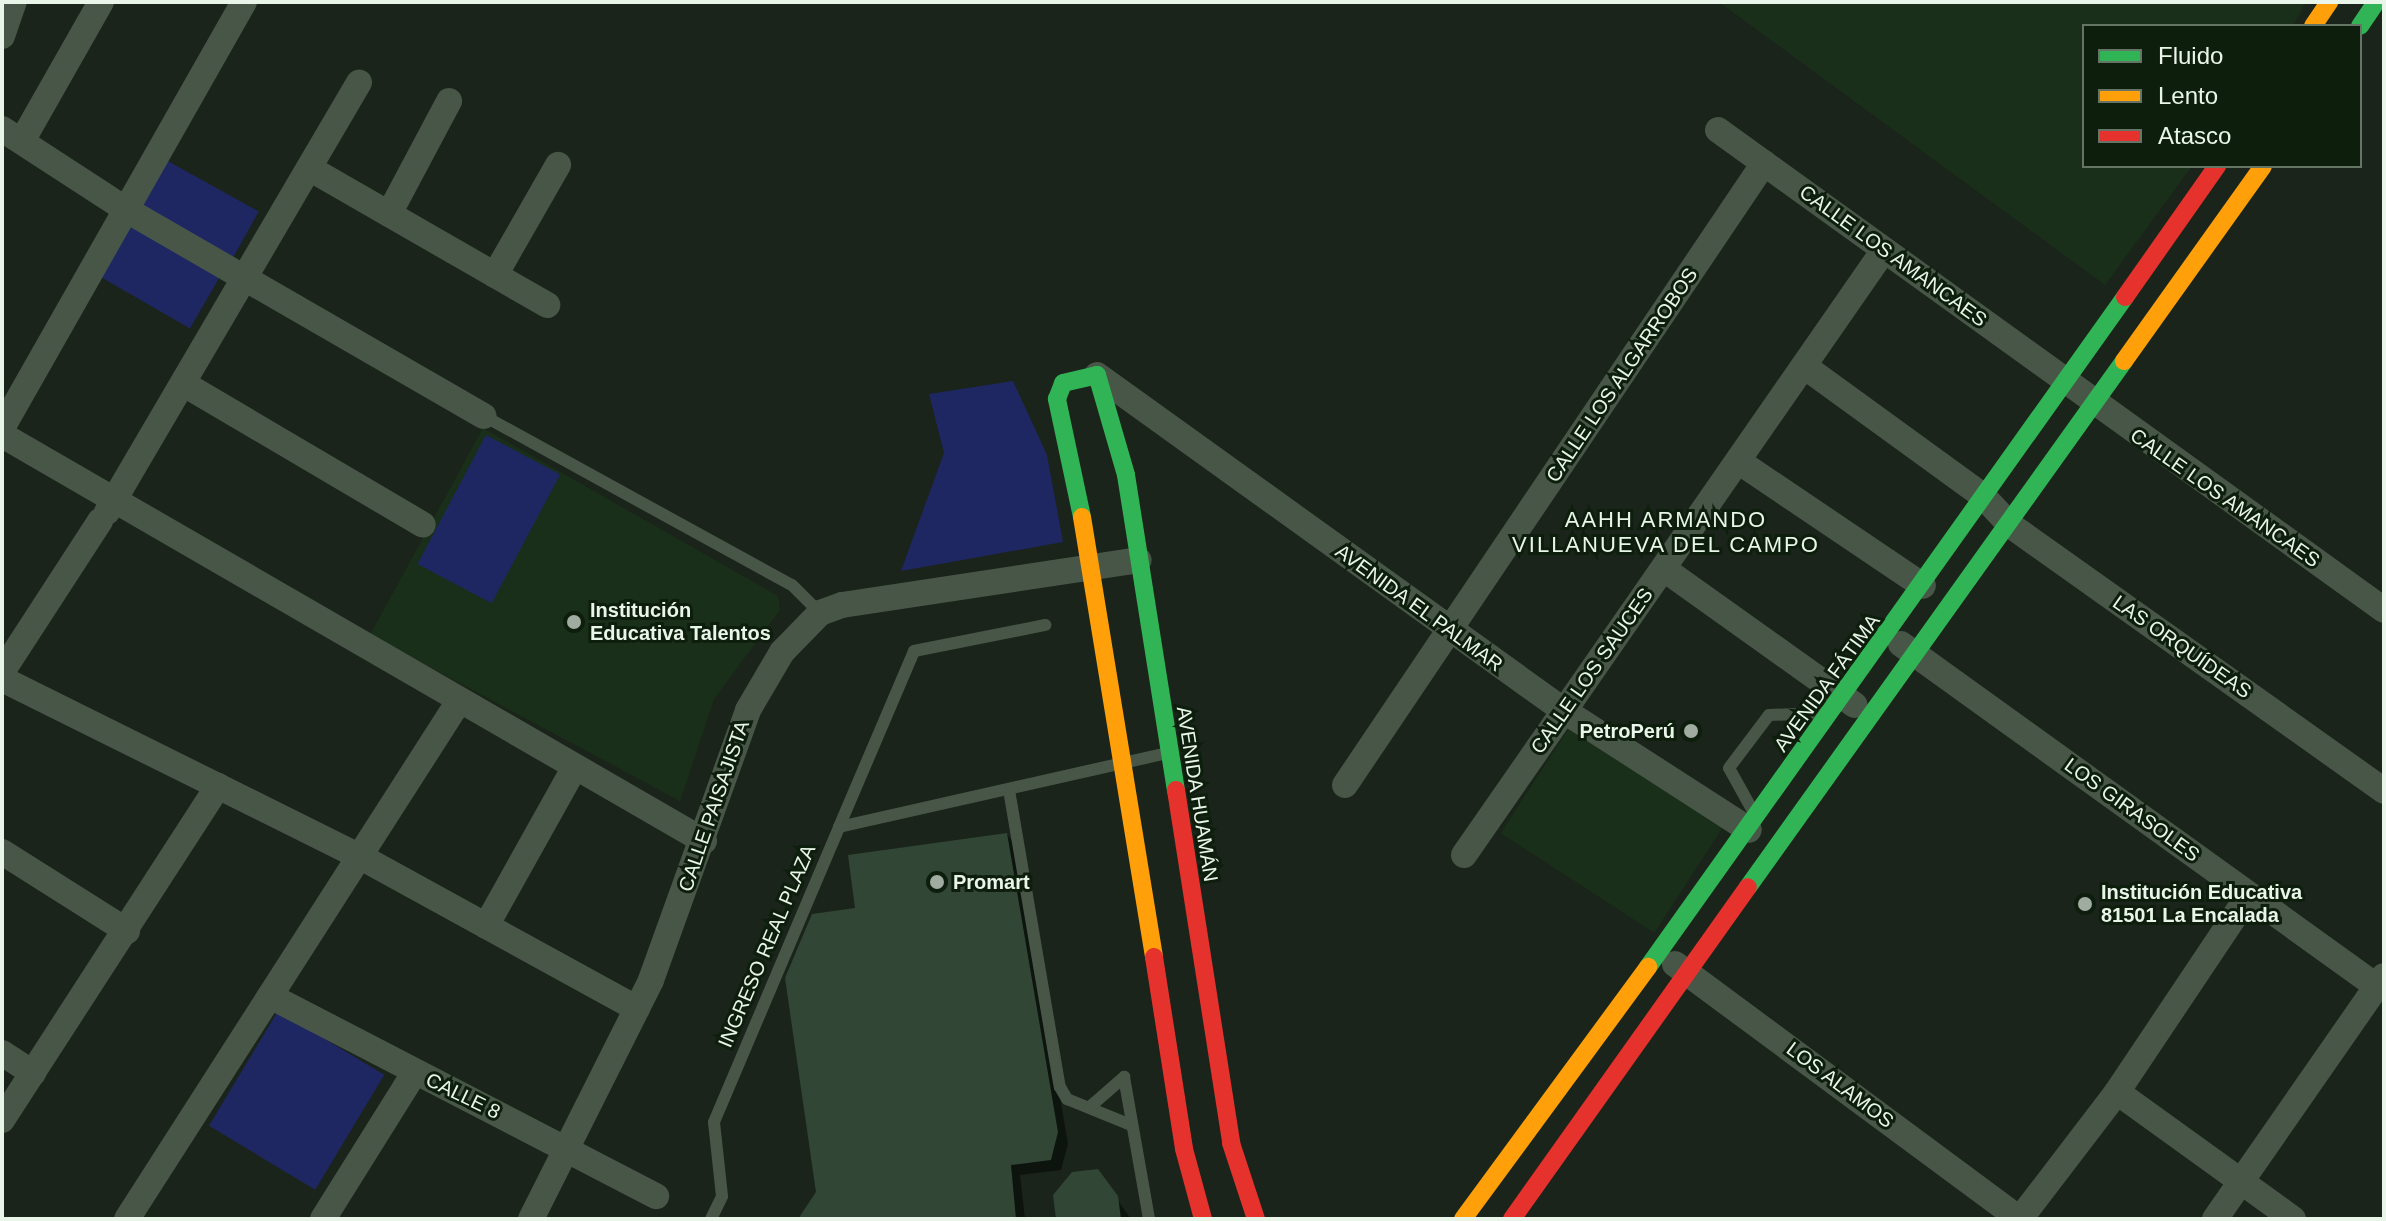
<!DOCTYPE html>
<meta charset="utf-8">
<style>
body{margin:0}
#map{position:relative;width:2386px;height:1221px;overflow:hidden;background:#1a241a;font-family:Arial,sans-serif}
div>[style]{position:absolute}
.built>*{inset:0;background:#1a2f1a;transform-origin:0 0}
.green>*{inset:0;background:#1e2761;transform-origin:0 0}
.shadow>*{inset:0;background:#0007}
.building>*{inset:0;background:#314634}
.lane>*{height:12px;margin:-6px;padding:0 6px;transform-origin:6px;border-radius:6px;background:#485648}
.street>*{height:26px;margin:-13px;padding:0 13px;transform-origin:13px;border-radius:13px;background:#485648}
.fast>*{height:18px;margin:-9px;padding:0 9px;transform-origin:9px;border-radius:9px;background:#30b455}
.slow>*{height:18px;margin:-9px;padding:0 9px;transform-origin:9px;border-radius:9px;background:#ff9f0a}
.jam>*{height:18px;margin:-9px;padding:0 9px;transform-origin:9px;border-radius:9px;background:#e5322d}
.dots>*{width:22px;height:22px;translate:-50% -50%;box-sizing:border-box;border:4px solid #0d1e0d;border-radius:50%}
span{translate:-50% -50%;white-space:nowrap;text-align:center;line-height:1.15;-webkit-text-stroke:6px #0d1e0d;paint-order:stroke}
.street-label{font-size:20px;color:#e9f5e9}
.poi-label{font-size:20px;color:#e9f5e9;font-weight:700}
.left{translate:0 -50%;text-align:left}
.right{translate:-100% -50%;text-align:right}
.neighbourhood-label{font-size:22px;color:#e9f5e9;letter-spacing:2px}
.frame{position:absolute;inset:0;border:4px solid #e9f5e9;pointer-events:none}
.legend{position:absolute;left:2082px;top:24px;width:280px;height:144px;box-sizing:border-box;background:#0d1e0d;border:2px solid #657465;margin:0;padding:10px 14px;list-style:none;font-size:24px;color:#e9f5e9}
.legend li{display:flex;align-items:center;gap:16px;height:40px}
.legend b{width:40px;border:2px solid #657465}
</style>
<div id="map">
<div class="built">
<i style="clip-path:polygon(1719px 2px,2306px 2px,2293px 26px,2084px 26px,2084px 166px,2192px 166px,2105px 285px)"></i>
<i style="clip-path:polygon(483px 428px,778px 596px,780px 610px,714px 699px,680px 801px,370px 635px)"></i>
<i style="left:1571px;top:725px;width:183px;height:129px;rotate:33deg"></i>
</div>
<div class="green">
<i style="left:166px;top:160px;width:106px;height:52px;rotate:29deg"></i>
<i style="left:129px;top:224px;width:105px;height:60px;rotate:30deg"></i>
<i style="clip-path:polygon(1013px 381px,1047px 455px,1063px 542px,901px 571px,944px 453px,929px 394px)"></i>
<i style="left:486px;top:435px;width:84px;height:146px;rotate:28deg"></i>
<i style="left:278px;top:1011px;width:124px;height:134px;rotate:31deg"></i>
</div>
<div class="shadow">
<i style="clip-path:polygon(1007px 835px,1017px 846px,1068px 1144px,1061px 1170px,1020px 1175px,1025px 1219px,800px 1219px,819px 1193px,858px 910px)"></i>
<i style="clip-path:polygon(1097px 1171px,1131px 1219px,1058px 1219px)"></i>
</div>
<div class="building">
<i style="clip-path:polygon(1007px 833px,1058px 1132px,1051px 1160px,1011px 1165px,1016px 1219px,798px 1219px,816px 1192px,785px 978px,812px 914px,855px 908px,848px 855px)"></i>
<i style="clip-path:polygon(1098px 1169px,1118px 1196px,1121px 1219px,1056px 1219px,1053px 1195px,1072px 1172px)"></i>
</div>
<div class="lane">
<i style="left:484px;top:416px;width:351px;rotate:28.8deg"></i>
<i style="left:792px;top:585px;width:40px;rotate:45deg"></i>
<i style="left:1009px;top:790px;width:301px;rotate:80.3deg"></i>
<i style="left:1060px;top:1087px;width:14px;rotate:60deg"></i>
<i style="left:1067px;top:1099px;width:69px;rotate:22.1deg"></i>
<i style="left:1754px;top:813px;width:51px;rotate:-119.1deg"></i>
<i style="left:1729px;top:768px;width:66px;rotate:-53deg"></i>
<i style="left:1769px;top:715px;width:56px;rotate:-2deg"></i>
<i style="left:839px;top:827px;width:191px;rotate:-66.9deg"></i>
<i style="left:914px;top:651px;width:134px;rotate:-11.2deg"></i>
<i style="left:1124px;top:1077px;width:144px;rotate:80deg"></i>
<i style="left:1092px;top:1105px;width:43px;rotate:-41.2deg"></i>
<i style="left:711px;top:1219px;width:25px;rotate:-64deg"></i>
<i style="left:722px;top:1196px;width:74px;rotate:-96.2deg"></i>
<i style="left:714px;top:1122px;width:320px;rotate:-67deg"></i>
<i style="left:839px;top:827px;width:332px;rotate:-12.7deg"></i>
</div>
<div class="street">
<i style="left:2px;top:36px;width:36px;rotate:-71deg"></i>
<i style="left:2px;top:129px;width:147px;rotate:33deg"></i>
<i style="left:125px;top:209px;width:414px;rotate:30deg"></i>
<i style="left:1718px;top:130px;width:821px;rotate:35.78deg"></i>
<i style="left:22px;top:141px;width:160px;rotate:-60.4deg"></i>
<i style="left:309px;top:168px;width:275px;rotate:29.9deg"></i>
<i style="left:389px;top:214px;width:128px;rotate:-62deg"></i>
<i style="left:495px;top:275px;width:127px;rotate:-60.2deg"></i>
<i style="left:1804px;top:366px;width:223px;rotate:36deg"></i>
<i style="left:1984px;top:497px;width:38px;rotate:47deg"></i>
<i style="left:2010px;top:525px;width:459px;rotate:35.4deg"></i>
<i style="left:1097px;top:375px;width:574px;rotate:35.71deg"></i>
<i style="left:1563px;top:710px;width:221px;rotate:32.8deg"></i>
<i style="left:184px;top:384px;width:277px;rotate:30.5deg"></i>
<i style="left:2px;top:428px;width:490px;rotate:-60.4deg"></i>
<i style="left:2px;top:435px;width:811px;rotate:30.04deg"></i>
<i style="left:1738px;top:461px;width:223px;rotate:34deg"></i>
<i style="left:107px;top:512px;width:498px;rotate:-59.6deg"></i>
<i style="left:1664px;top:569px;width:234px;rotate:35.5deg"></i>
<i style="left:1901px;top:644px;width:585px;rotate:35.75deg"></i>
<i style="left:2px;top:672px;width:180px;rotate:-57deg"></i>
<i style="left:2px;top:679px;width:401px;rotate:26.4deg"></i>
<i style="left:361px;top:857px;width:315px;rotate:28.8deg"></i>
<i style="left:1345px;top:785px;width:750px;rotate:-56.03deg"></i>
<i style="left:2px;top:852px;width:148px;rotate:32.3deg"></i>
<i style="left:1464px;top:855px;width:736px;rotate:-55.23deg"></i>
<i style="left:486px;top:926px;width:182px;rotate:-60.8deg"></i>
<i style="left:1675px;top:964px;width:428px;rotate:36.5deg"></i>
<i style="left:270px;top:996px;width:435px;rotate:27.4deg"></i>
<i style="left:2px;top:1053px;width:37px;rotate:33deg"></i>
<i style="left:2117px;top:1092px;width:217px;rotate:35.8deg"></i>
<i style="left:2px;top:1120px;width:398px;rotate:-57.1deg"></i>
<i style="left:127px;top:1219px;width:615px;rotate:-57.34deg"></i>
<i style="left:323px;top:1219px;width:173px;rotate:-58deg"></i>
<i style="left:531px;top:1219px;width:267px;rotate:-63.3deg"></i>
<i style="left:651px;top:980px;width:287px;rotate:-70.2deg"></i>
<i style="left:748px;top:710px;width:67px;rotate:-59.6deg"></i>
<i style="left:782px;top:652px;width:54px;rotate:-45.7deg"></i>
<i style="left:820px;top:613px;width:23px;rotate:-20deg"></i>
<i style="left:842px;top:605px;width:300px;rotate:-8.6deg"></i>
<i style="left:2020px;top:1219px;width:160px;rotate:-52.6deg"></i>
<i style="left:2117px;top:1092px;width:237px;rotate:-56.2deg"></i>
<i style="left:2215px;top:1219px;width:296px;rotate:-55.2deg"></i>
</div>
<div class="fast">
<i style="left:2360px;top:26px;width:29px;rotate:-56deg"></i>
<i style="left:1082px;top:517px;width:121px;rotate:-102deg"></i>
<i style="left:1057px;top:399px;width:17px;rotate:-69deg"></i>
<i style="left:1063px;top:383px;width:35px;rotate:-13deg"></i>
<i style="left:1097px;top:375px;width:104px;rotate:73.8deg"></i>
<i style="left:1126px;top:475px;width:319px;rotate:81deg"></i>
<i style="left:1748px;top:887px;width:647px;rotate:-54.44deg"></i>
<i style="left:1648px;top:967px;width:822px;rotate:-54.55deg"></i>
</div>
<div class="slow">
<i style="left:2313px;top:26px;width:29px;rotate:-56deg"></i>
<i style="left:2124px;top:361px;width:239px;rotate:-54.5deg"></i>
<i style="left:1082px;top:517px;width:446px;rotate:80.7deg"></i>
<i style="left:1463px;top:1219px;width:313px;rotate:-53.7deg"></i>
</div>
<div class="jam">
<i style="left:2125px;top:297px;width:160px;rotate:-54.9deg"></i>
<i style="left:1176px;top:790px;width:357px;rotate:81.1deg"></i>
<i style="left:1231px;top:1143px;width:80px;rotate:71.8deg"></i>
<i style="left:1154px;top:957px;width:194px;rotate:81.1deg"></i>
<i style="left:1184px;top:1149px;width:73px;rotate:74.8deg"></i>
<i style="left:1512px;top:1219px;width:407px;rotate:-54.6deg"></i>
</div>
<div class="dots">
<i style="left:574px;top:622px;background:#a1aca1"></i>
<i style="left:1691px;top:731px;background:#a1aca1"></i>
<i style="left:937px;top:882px;background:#a1aca1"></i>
<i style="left:2085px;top:904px;background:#a1aca1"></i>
</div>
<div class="street-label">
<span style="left:1893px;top:256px;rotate:36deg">CALLE LOS AMANCAES</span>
<span style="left:1622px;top:375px;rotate:-56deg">CALLE LOS ALGARROBOS</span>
<span style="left:2225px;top:498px;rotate:35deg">CALLE LOS AMANCAES</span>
<span style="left:1419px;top:608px;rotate:36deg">AVENIDA EL PALMAR</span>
<span style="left:2182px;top:647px;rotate:35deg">LAS ORQUÍDEAS</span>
<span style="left:1592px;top:671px;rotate:-55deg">CALLE LOS SAUCES</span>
<span style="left:1827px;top:683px;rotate:-54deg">AVENIDA FÁTIMA</span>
<span style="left:1197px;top:794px;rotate:81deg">AVENIDA HUAMÁN</span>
<span style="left:714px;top:806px;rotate:-71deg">CALLE PAISAJISTA</span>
<span style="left:2132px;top:810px;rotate:36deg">LOS GIRASOLES</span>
<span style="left:767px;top:946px;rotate:-67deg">INGRESO REAL PLAZA</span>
<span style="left:1840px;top:1085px;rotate:37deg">LOS ALAMOS</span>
<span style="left:463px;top:1096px;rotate:26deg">CALLE 8</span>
</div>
<div class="poi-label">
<span class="left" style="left:590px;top:622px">Institución<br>Educativa Talentos</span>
<span class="right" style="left:1675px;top:731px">PetroPerú</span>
<span class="left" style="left:953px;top:882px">Promart</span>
<span class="left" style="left:2101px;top:904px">Institución Educativa<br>81501 La Encalada</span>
</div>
<div class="neighbourhood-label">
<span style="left:1666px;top:532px">AAHH ARMANDO<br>VILLANUEVA DEL CAMPO</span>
</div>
<div class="frame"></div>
<ul class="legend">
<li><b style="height:10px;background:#30b455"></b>Fluido</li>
<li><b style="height:10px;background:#ff9f0a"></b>Lento</li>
<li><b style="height:10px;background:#e5322d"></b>Atasco</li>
</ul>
</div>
